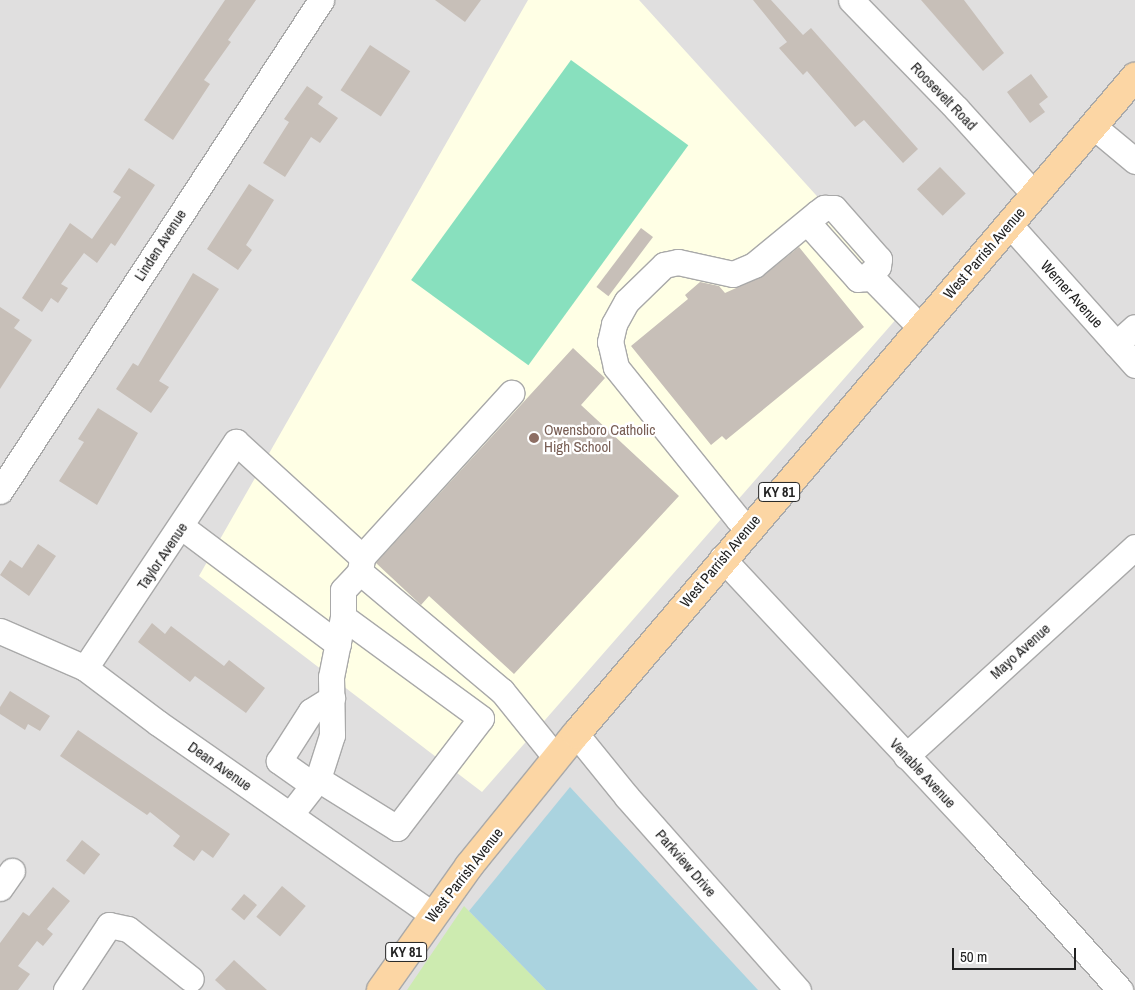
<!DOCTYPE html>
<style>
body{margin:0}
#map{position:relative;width:1135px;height:990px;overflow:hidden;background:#f2efe9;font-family:"Archivo Narrow",sans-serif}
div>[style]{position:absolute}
.residential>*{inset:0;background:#e0dfdf;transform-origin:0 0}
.education>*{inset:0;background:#ffffe5}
.grass>*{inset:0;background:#cdebb0}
.pitch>*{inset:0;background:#88e0be;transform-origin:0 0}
.water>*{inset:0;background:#aad3df}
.building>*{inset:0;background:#c7bfb8;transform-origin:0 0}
.roads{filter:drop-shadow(1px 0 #a9a9a9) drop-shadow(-1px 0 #a9a9a9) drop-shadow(0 1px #a9a9a9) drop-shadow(0 -1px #a9a9a9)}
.minor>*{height:25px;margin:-12.5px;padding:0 12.5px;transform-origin:12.5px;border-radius:12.5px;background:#fff}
.major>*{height:28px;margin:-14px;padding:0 14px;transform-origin:14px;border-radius:14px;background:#fcd6a4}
.dots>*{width:14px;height:14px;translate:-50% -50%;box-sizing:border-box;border:2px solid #fff;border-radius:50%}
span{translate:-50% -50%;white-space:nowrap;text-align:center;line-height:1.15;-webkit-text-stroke:4.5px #fff;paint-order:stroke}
.shield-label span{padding:1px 4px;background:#fff;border:1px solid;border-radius:4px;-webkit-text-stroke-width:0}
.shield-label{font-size:14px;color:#222;font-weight:700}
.street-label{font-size:15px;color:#222}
.education-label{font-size:15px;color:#785e54}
.left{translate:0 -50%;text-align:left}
.scale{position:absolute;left:952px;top:948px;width:124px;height:22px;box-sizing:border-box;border:2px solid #222;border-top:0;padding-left:6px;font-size:15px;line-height:18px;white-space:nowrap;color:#222;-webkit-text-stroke:4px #fff;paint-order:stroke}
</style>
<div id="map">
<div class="residential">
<i style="left:0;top:0;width:1135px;height:990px"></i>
</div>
<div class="education">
<i style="clip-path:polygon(528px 0,639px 0,912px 301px,482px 792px,199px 576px)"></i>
</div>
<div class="grass">
<i style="clip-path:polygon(464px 906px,546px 990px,407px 990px)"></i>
</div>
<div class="pitch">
<i style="left:571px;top:60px;width:145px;height:272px;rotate:36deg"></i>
</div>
<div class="water">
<i style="clip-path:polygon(570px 787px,758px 990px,546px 990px,469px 911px)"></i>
</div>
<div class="building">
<i style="clip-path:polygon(225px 0,256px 0,228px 40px,231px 42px,204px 80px,210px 84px,173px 140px,144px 120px)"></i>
<i style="clip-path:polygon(435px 0,481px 0,465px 22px)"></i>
<i style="clip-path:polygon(753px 0,771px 0,803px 35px,811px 28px,918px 149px,903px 163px,864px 120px,855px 127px,807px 71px,803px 75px,779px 48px,787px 42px)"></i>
<i style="clip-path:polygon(921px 0,964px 0,1004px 53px,983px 71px)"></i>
<i style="left:370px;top:45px;width:48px;height:54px;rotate:33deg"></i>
<i style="clip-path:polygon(1031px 74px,1048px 97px,1039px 104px,1045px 112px,1030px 123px,1007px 92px)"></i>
<i style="clip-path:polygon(307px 86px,323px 97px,318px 104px,338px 118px,320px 143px,311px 137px,285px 177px,263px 163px,289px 122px,284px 119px)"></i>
<i style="left:940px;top:167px;width:37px;height:32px;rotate:46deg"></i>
<i style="clip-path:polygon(129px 168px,155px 185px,115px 246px,111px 243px,97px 263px,84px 253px,61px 284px,68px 288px,58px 303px,51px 298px,42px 312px,22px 298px,70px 223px,92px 239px,121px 197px,113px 192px)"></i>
<i style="clip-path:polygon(249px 184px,274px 200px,246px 245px,252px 250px,238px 270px,207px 249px)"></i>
<i style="left:641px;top:228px;width:15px;height:74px;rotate:37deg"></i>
<i style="clip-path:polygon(799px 247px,864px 327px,726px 440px,722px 436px,711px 445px,631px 346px,688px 299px,685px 295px,700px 282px,719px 286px,725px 293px,763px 276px)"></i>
<i style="clip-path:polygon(193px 273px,219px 289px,159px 381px,169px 387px,151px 413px,116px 389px,133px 363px,138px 366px)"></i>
<i style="clip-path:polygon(0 307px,20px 320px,14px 328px,32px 340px,0 389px)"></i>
<i style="clip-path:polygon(573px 348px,605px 378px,581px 405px,679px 496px,514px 674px,429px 596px,421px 605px,376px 563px)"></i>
<i style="clip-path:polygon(98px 408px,138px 433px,97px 505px,59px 481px,84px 442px,78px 439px)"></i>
<i style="clip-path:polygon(38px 544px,56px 556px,29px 596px,0 575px,10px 560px,22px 568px)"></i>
<i style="clip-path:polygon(152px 623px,165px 634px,171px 626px,224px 666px,229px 660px,265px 688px,246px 713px,195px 676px,190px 682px,138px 642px)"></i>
<i style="clip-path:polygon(10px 691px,50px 716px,40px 731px,28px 724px,25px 730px,0 714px,0 707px)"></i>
<i style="clip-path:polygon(78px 730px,230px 834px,213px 858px,202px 850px,194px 861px,173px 846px,180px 836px,150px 812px,147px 815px,60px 756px)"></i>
<i style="left:82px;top:840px;width:23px;height:26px;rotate:38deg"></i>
<i style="left:282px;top:886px;width:31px;height:40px;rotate:40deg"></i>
<i style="clip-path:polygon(53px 887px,70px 901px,47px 929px,53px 934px,43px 946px,37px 941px,18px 966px,30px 974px,18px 990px,0 990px,0 943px,23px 912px,29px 916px)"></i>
<i style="left:244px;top:894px;width:17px;height:20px;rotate:40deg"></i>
<i style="clip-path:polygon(234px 960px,267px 990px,226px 990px,215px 980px)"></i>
</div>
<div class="roads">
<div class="minor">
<i style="left:851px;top:0;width:151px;rotate:45.8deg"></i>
<i style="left:956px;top:108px;width:116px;rotate:47.8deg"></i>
<i style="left:1093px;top:126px;width:55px;rotate:39.8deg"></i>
<i style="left:1009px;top:224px;width:189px;rotate:48.2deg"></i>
<i style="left:869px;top:275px;width:73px;rotate:45.6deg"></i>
<i style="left:1116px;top:344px;width:25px;rotate:-42deg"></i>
<i style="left:0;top:491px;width:587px;rotate:-56.82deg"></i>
<i style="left:182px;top:527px;width:195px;rotate:36.9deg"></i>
<i style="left:748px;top:528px;width:13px;rotate:-138deg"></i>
<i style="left:738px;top:519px;width:195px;rotate:-128.8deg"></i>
<i style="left:616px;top:367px;width:26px;rotate:-103deg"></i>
<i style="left:610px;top:342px;width:18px;rotate:-77deg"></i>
<i style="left:614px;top:324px;width:26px;rotate:-61deg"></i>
<i style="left:627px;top:301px;width:52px;rotate:-44.2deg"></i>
<i style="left:664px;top:265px;width:14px;rotate:-12deg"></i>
<i style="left:678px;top:262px;width:56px;rotate:12.3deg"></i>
<i style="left:733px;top:274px;width:23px;rotate:-23deg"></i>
<i style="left:754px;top:265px;width:82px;rotate:-39.5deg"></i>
<i style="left:817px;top:213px;width:9px;rotate:-36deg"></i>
<i style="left:824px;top:208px;width:10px"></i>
<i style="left:834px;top:208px;width:68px;rotate:48.6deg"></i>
<i style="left:879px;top:259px;width:7px;rotate:98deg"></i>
<i style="left:878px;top:266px;width:18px;rotate:137deg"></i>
<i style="left:865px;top:278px;width:7px;rotate:172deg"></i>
<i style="left:858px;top:279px;width:76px;rotate:-131.8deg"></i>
<i style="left:722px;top:558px;width:381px;rotate:46.9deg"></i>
<i style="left:982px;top:836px;width:207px;rotate:48.1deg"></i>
<i style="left:360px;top:572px;width:15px;rotate:-82deg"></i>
<i style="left:362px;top:557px;width:222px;rotate:-47.7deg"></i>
<i style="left:343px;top:617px;width:27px;rotate:-90deg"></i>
<i style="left:343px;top:590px;width:25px;rotate:-47deg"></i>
<i style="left:360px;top:572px;width:185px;rotate:40deg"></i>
<i style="left:502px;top:691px;width:86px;rotate:51.1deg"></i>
<i style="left:0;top:631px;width:93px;rotate:23.5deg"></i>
<i style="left:85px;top:668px;width:91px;rotate:37deg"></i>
<i style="left:158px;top:723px;width:335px;rotate:34.9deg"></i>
<i style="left:85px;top:668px;width:272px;rotate:-56.3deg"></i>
<i style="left:236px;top:442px;width:171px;rotate:42.4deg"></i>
<i style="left:576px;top:734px;width:81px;rotate:51deg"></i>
<i style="left:627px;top:797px;width:258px;rotate:48.5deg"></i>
<i style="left:906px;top:756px;width:310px;rotate:-42.4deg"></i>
<i style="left:313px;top:785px;width:42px;rotate:-144.8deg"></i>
<i style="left:279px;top:761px;width:59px;rotate:-57.4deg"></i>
<i style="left:311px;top:711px;width:25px;rotate:-32deg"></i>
<i style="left:290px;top:815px;width:46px;rotate:-52.1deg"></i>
<i style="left:318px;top:779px;width:93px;rotate:31.8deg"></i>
<i style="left:397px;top:828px;width:138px;rotate:-52.6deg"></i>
<i style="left:481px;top:718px;width:171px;rotate:-143.8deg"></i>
<i style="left:343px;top:617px;width:61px;rotate:101.3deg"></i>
<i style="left:331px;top:677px;width:58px;rotate:89deg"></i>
<i style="left:332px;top:735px;width:46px;rotate:107.7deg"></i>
<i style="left:0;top:888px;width:21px;rotate:-55deg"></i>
<i style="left:66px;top:990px;width:78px;rotate:-56.5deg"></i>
<i style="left:109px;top:925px;width:19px;rotate:12deg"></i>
<i style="left:128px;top:929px;width:80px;rotate:38.4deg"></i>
</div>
<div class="major">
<i style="left:381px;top:990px;width:152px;rotate:-54.6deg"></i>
<i style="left:469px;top:866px;width:170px;rotate:-51deg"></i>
<i style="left:576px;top:734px;width:863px;rotate:-49.61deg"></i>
</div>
</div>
<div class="dots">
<i style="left:534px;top:438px;background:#8d6e63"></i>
</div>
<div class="shield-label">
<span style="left:779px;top:492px">KY 81</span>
<span style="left:406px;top:952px">KY 81</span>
</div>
<div class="street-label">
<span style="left:944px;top:96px;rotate:46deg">Roosevelt Road</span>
<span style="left:160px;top:245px;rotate:-57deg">Linden Avenue</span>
<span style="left:984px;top:253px;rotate:-49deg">West Parrish Avenue</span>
<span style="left:1072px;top:294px;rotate:48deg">Werner Avenue</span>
<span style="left:162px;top:556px;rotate:-56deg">Taylor Avenue</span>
<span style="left:720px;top:561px;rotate:-50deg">West Parrish Avenue</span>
<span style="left:1020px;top:651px;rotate:-42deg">Mayo Avenue</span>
<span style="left:220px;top:766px;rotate:35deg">Dean Avenue</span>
<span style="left:923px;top:773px;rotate:47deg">Venable Avenue</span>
<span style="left:686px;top:863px;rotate:49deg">Parkview Drive</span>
<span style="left:464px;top:875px;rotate:-52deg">West Parrish Avenue</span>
</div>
<div class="education-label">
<span class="left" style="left:544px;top:438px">Owensboro Catholic<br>High School</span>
</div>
<div class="scale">50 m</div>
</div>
